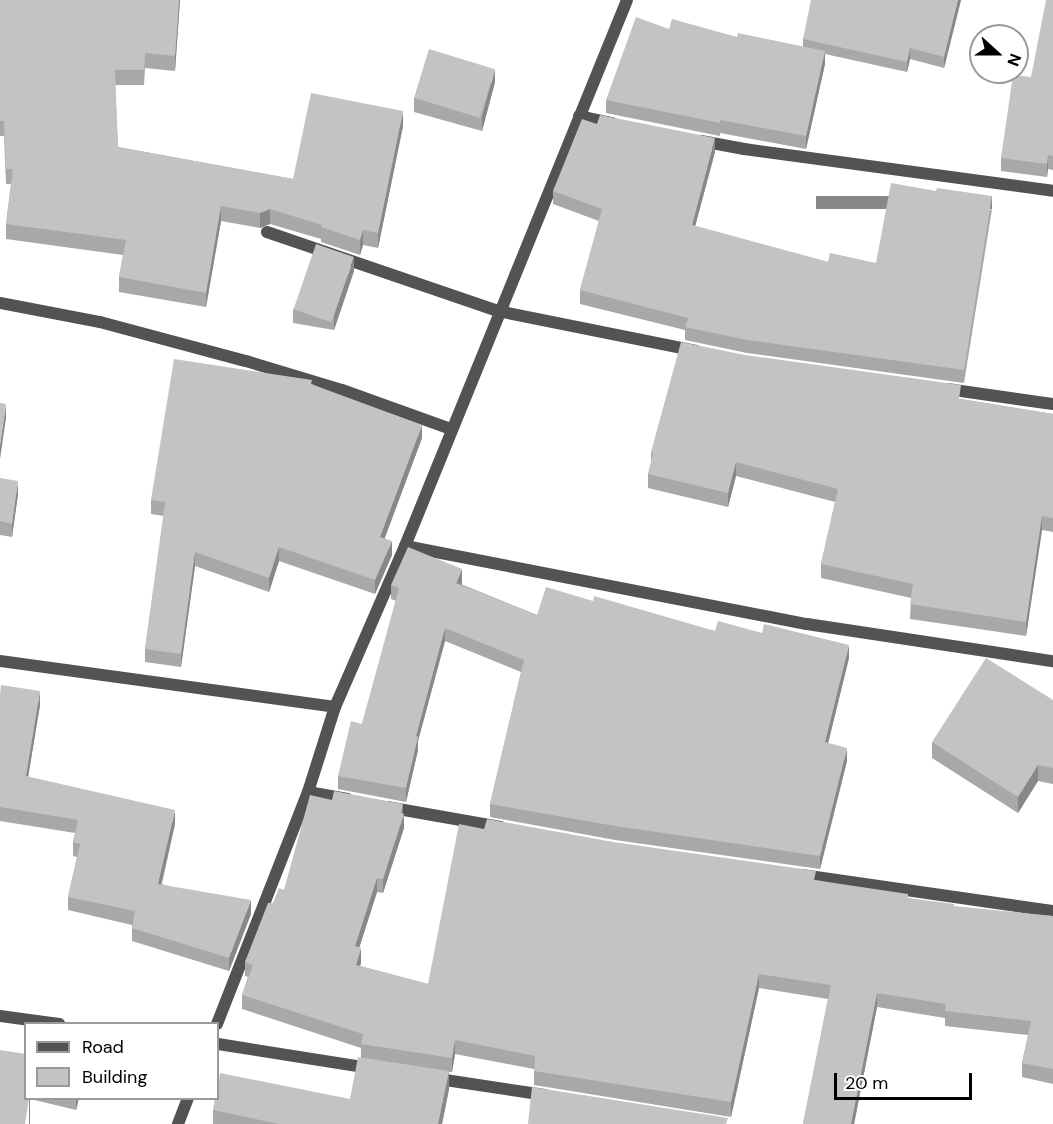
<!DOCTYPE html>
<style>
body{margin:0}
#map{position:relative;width:1053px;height:1124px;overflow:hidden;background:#fff;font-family:"DM Sans",sans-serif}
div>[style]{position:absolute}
.street>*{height:12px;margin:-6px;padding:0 6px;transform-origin:6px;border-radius:6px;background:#535353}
.wall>*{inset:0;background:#a8a8a8}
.shaded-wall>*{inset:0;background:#888;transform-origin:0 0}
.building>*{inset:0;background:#c3c3c3;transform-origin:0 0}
span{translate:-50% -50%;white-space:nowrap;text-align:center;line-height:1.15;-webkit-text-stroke:6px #fff;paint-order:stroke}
.legend{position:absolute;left:24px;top:1022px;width:195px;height:78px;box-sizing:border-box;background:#fff;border:2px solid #999;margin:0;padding:8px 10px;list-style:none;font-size:18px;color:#000}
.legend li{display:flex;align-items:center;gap:12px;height:30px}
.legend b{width:30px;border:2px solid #999}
.north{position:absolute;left:969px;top:24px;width:60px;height:60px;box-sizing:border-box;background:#fff;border:2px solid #999;border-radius:50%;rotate:111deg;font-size:16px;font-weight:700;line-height:24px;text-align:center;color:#000}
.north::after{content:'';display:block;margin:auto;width:21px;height:27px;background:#000;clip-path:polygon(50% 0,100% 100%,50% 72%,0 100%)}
.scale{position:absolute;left:834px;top:1073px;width:138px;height:27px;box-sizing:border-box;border:3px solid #000;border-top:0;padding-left:8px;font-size:18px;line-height:21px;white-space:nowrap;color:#000;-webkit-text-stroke:4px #fff;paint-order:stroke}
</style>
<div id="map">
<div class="street">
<i style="left:579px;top:116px;width:35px;rotate:12deg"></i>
<i style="left:701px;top:141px;width:44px;rotate:10.5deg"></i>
<i style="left:744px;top:149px;width:312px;rotate:7.7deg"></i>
<i style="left:267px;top:232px;width:244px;rotate:18.9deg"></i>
<i style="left:498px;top:311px;width:202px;rotate:11.4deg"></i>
<i style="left:0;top:303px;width:102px;rotate:10.8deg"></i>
<i style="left:100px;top:322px;width:151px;rotate:15deg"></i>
<i style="left:246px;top:361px;width:100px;rotate:16.8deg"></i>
<i style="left:342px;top:390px;width:116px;rotate:19.7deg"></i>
<i style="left:947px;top:389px;width:107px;rotate:8.1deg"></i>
<i style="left:405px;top:546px;width:409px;rotate:11deg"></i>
<i style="left:807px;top:624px;width:249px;rotate:8.6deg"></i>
<i style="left:0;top:661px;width:338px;rotate:7.8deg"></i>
<i style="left:308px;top:792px;width:40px;rotate:10deg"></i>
<i style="left:387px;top:807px;width:115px;rotate:10deg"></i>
<i style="left:802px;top:875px;width:254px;rotate:8.2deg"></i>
<i style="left:0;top:1016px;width:60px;rotate:7.7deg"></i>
<i style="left:217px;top:1024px;width:249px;rotate:-68.6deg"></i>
<i style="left:308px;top:792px;width:89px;rotate:-72.4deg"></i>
<i style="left:335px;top:707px;width:176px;rotate:-66.5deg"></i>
<i style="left:405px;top:546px;width:589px;rotate:-67.87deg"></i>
<i style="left:218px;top:1044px;width:154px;rotate:9deg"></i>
<i style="left:432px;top:1078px;width:114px;rotate:8.6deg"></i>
<i style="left:178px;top:1124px;width:28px;rotate:-69deg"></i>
</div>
<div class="wall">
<i style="clip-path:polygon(0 0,180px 0,175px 71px,145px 68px,144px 85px,115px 85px,118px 147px,293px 179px,403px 126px,378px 248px,363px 245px,360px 255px,321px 242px,321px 239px,270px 224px,260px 228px,221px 221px,206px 307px,119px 292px,119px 277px,123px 255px,6px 239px,6px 224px,11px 184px,6px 184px,4px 136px,0 136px)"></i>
<i style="clip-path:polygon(961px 0,944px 68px,910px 59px,907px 72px,825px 54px,825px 64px,806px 149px,720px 133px,720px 136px,606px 113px,606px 100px,669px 29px,737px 37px,803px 47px,803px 39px)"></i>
<i style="clip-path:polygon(1053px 0,1053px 170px,1048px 169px,1047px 177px,1001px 171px,1001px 158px,1031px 77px)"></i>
<i style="clip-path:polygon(495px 82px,482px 131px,414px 112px,414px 98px)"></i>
<i style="clip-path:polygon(597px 124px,715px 152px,695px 226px,828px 262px,876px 263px,992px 209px,964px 383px,747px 353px,685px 340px,685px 330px,580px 304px,580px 290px,599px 221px,553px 204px,553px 191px)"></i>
<i style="clip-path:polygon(354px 271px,334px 330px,293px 323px,293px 309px)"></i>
<i style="clip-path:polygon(312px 384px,422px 438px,385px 538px,392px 555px,375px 594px,279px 561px,269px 592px,195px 566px,181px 667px,145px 662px,145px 649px,164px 516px,151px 514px,151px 500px)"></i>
<i style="clip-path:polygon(961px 399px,1053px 414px,1053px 532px,1042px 530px,1026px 636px,910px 619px,911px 598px,821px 578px,821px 564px,835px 502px,736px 476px,728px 507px,648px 488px,648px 474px,651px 463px,651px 452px)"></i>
<i style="clip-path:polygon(0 478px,18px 494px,12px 537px,0 535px)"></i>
<i style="clip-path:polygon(462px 583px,461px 584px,537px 615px,593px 601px,715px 631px,849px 658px,828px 743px,847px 761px,820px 869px,615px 840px,490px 817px,490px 804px,521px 672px,445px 641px,418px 741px,418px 750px,406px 802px,338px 789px,338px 776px,362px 724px,396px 601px,391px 599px,391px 585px)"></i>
<i style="clip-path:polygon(0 694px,40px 705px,28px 777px,175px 824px,162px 884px,251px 914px,229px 971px,132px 941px,132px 925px,68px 910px,68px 897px,77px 857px,73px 856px,73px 842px,75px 833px,0 821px)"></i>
<i style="clip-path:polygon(1053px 700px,1053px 784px,1038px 781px,1018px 813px,932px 758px,932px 742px)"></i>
<i style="clip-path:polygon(332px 800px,403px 814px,404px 828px,383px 893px,377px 892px,359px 948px,361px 963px,360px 966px,428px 984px,484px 829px,816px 880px,954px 907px,1053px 916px,1053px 1084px,1022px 1077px,1022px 1063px,1028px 1035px,945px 1026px,945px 1018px,877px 1007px,854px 1124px,803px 1124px,828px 999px,759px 988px,731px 1117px,534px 1085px,534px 1069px,455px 1054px,452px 1072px,449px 1072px,449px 1089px,442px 1124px,213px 1124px,213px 1110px,350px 1099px,361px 1057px,361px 1048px,242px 1009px,242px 995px,248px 977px,245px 976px,245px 962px,273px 903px,284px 890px)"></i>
<i style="clip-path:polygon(26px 1098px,79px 1098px,76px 1110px)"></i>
</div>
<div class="shaded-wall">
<i style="clip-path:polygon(179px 0,180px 0,175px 71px,175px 56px)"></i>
<i style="clip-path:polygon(958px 0,961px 0,944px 68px,944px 57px)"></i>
<i style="clip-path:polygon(910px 48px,910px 59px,907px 72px,907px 62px)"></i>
<i style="clip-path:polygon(825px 51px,825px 64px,806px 149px,806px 136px)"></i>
<i style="clip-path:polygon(495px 69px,495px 82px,482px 131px,482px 117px)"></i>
<i style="clip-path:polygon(403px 111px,403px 126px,378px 248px,378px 233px)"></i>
<i style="clip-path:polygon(715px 138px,715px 152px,692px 238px,692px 225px)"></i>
<i style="clip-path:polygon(1048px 155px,1048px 169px,1047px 177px,1047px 164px)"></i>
<i style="left:992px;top:196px;width:13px;height:176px;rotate:90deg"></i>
<i style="clip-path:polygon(221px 206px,221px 221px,206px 307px,206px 293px)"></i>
<i style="clip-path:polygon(270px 209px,270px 224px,260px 228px,260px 213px)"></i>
<i style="clip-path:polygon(363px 230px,363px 245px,360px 255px,360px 240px)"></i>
<i style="clip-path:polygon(354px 257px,354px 271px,334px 330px,334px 316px)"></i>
<i style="clip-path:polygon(6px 404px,6px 418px,0 459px,0 445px)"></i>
<i style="clip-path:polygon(422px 425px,422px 438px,380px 550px,380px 537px)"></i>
<i style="clip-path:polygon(736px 462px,736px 476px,728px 507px,728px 493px)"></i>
<i style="clip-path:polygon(18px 481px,18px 494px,12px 537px,12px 524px)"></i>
<i style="clip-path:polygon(1042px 516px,1042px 530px,1026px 636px,1026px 622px)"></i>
<i style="clip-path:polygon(392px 541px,392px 555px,375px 594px,375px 580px)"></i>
<i style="clip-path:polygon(279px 547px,279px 561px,269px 592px,269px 578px)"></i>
<i style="clip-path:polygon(195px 552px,195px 566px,181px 667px,181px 654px)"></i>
<i style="clip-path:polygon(462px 569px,462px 583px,456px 596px,456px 583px)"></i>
<i style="clip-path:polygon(445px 628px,445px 641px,418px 741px,418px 750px,406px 802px,406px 788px,416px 736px)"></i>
<i style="clip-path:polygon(849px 645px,849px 658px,825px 756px,825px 742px)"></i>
<i style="clip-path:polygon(40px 691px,40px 705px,26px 790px,26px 776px)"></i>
<i style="clip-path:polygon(847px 748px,847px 761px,820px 869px,820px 856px)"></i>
<i style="clip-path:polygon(1038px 765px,1038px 781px,1018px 813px,1018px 797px)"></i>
<i style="clip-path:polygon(403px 804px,403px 818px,404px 814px,404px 828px,383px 893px,383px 879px)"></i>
<i style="clip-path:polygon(175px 810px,175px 824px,158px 897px,158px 884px)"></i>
<i style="clip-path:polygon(377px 878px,377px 892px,355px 961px,355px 946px)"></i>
<i style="clip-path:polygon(251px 900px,251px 914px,229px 971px,229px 958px)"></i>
<i style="clip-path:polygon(361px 948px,361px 963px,356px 979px,356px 965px)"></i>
<i style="clip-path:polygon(759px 974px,759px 988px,731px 1117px,731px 1102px)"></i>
<i style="clip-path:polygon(877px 993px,877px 1007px,854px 1124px,851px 1124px)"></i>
<i style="clip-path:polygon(455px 1040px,455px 1054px,452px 1072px,452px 1058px)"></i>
<i style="clip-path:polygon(449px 1071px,449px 1089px,442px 1124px,438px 1124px)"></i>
<i style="left:29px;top:1098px;width:1px;height:26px"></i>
<i style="clip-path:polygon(76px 1098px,79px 1098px,76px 1110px)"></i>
</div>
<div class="building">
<i style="clip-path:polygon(0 0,179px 0,175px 56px,145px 53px,144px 70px,115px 70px,118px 147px,293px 179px,311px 93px,403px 111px,378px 233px,363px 230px,360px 240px,321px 227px,322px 225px,270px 209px,260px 213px,221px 206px,206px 293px,119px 277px,126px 240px,6px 224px,13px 169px,6px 169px,4px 121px,0 121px)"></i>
<i style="clip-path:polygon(811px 0,958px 0,944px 57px,910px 48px,907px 62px,803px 39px)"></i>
<i style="clip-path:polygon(1046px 0,1053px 0,1053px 156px,1048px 155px,1047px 164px,1001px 158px,1013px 75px,1031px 77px)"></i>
<i style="clip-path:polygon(636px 17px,669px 29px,672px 19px,737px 37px,738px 33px,825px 51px,806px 136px,720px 120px,720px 123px,606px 100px)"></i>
<i style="left:429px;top:49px;width:69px;height:51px;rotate:17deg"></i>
<i style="clip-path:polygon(600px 115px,715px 138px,692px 225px,828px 262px,830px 253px,876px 263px,891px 183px,936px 191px,937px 188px,992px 196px,964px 370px,747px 340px,685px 327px,688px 318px,580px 290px,602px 209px,553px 191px,582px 119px,597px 124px)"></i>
<i style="left:316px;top:244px;width:40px;height:69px;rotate:19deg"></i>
<i style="clip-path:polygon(681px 342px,745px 355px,961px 385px,959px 399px,1053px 414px,1053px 518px,1042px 516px,1026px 622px,910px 604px,913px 584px,821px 564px,838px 489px,736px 462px,728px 493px,648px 474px,653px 453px,651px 452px)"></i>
<i style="clip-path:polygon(174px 359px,312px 380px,311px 384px,422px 425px,380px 537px,392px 541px,375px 580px,279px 547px,269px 578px,195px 552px,181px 654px,145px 649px,165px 502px,151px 500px)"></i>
<i style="clip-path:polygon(0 403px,6px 404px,0 445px)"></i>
<i style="clip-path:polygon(0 478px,18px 481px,12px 524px,0 521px)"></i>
<i style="clip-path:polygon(408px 547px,462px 569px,456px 583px,537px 615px,546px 587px,593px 601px,594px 596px,715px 631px,718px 621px,762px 633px,764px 624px,849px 645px,825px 742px,847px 748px,820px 856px,615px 826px,490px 804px,524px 660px,445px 628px,416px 736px,418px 737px,406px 788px,338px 776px,351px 721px,362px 724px,399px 588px,391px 585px)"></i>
<i style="clip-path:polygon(986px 658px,1053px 700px,1053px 768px,1038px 765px,1018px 797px,932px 742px)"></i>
<i style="clip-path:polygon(1px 685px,40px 691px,26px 776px,175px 810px,158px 884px,251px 900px,229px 958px,132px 928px,135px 911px,68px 897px,80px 844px,73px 842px,78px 820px,0 807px,0 694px)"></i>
<i style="clip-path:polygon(334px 791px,403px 804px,401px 813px,404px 814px,383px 879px,377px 878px,355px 946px,361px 948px,356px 965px,428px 984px,459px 824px,484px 829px,487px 819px,613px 842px,816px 871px,814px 880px,908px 894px,908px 898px,954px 904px,954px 906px,1053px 916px,1053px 1069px,1022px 1063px,1031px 1021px,945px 1011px,946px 1004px,877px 993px,851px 1124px,803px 1124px,831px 985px,759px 974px,731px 1102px,534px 1071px,535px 1056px,455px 1040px,452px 1058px,361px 1044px,363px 1034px,242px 995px,253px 965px,245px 962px,268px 903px,273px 903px,279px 888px,284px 890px,310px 795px,332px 800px)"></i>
<i style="clip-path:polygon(0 1050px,26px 1054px,26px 1098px,29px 1098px,25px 1124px,0 1124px)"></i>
<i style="clip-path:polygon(358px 1057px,449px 1071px,438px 1124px,279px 1124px,213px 1110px,215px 1098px,218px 1098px,218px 1087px,220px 1073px,350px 1099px)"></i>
<i style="clip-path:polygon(532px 1087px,728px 1118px,726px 1124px,528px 1124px)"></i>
</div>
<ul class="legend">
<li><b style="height:8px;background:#535353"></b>Road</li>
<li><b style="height:16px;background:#c3c3c3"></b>Building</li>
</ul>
<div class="north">N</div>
<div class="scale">20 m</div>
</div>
